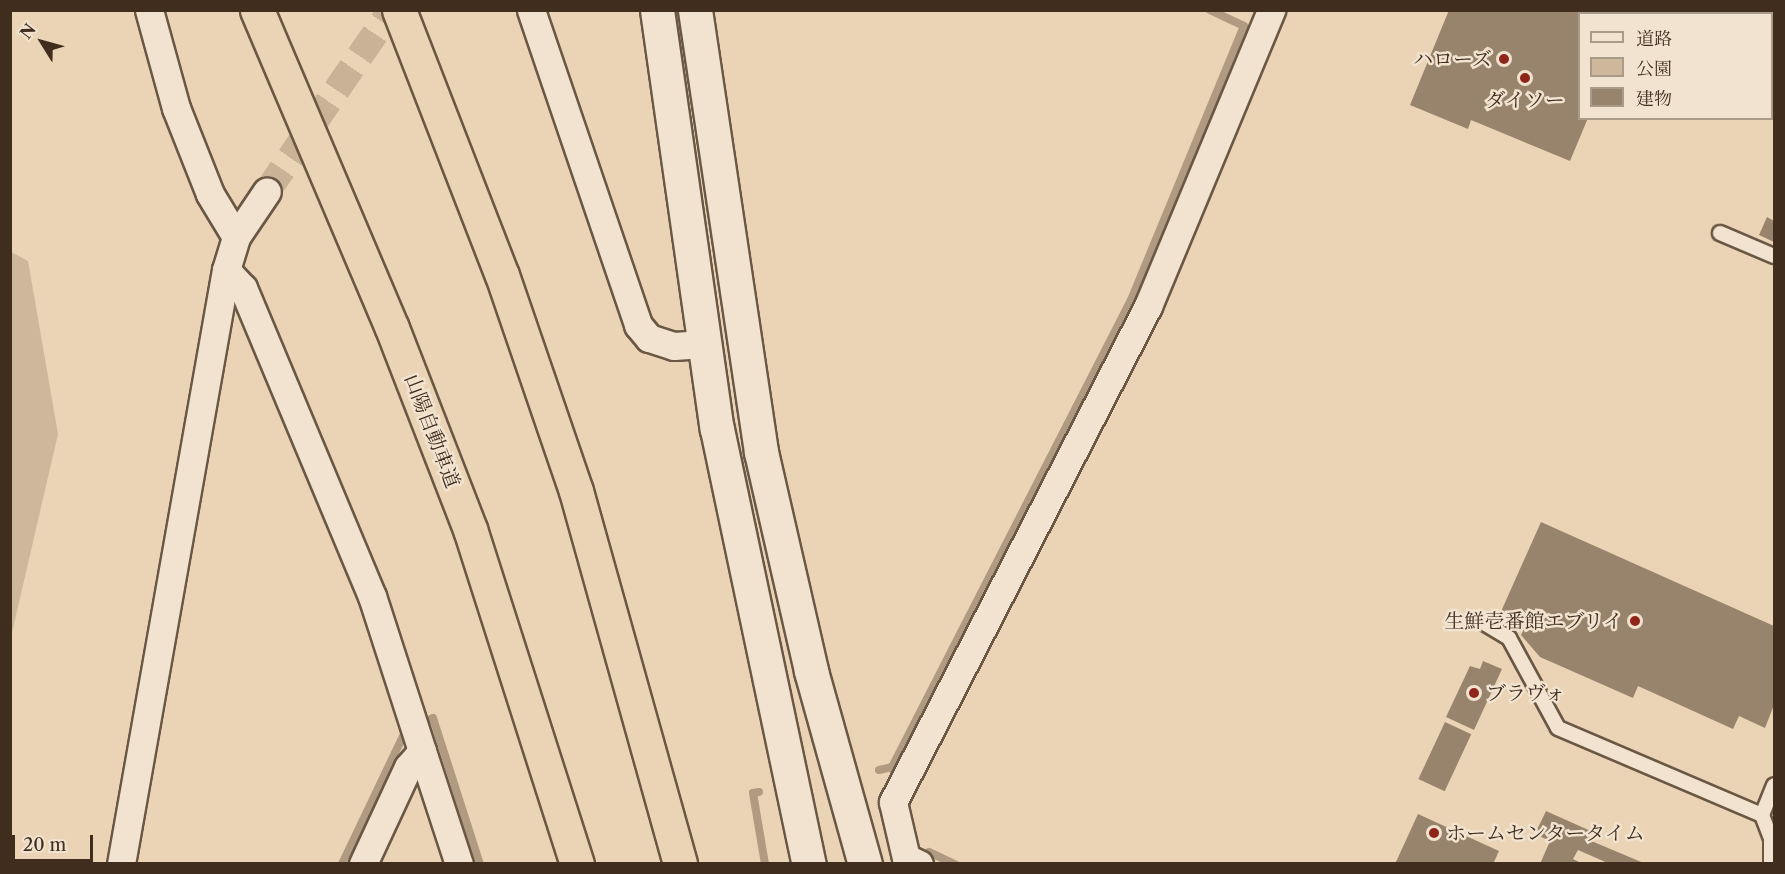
<!DOCTYPE html>
<meta charset="utf-8">
<style>
body{margin:0}
#map{position:relative;width:1785px;height:874px;overflow:hidden;background:#ead4b5;font-family:"Libre Caslon Text","Noto Serif JP",serif}
div>[style]{position:absolute}
.green>*{inset:0;background:#cdb89b}
.stream>*{height:8px;margin:-4px;padding:0 4px;transform-origin:4px;border-radius:4px;background:#b09b82}
.building>*{inset:0;background:#98846d;transform-origin:0 0}
.street-tunnel>*{height:27px;margin-top:-13.5px;transform-origin:0;background:repeating-linear-gradient(90deg,#c8b397 0 27px,transparent 0 41px)}
.roads{filter:drop-shadow(2px 0 #6a5744) drop-shadow(-2px 0 #6a5744) drop-shadow(0 2px #6a5744) drop-shadow(0 -2px #6a5744)}
.lane>*{height:14px;margin:-7px;padding:0 7px;transform-origin:7px;border-radius:7px;background:#f1e3cf}
.street>*{height:27px;margin:-13.5px;padding:0 13.5px;transform-origin:13.5px;border-radius:13.5px;background:#f1e3cf}
.secondary>*{height:33px;margin:-16.5px;padding:0 16.5px;transform-origin:16.5px;border-radius:16.5px;background:#f1e3cf}
.highway>*{height:33px;margin:-16.5px;padding:0 16.5px;transform-origin:16.5px;border-radius:16.5px;background:#ead4b5}
.dots>*{width:16px;height:16px;translate:-50% -50%;box-sizing:border-box;border:3px solid #f1e3cf;border-radius:50%}
span{translate:-50% -50%;white-space:nowrap;text-align:center;line-height:1.15;-webkit-text-stroke:5px #f1e3cf;paint-order:stroke}
.poi-label{font-size:20px;color:#402d1e}
.right{translate:-100% -50%;text-align:right}
.left{translate:0 -50%;text-align:left}
.street-label{font-size:20px;color:#402d1e}
.frame{position:absolute;inset:0;border:12px solid #402d1e;pointer-events:none}
.legend{position:absolute;left:1578px;top:12px;width:195px;height:108px;box-sizing:border-box;background:#f1e3cf;border:2px solid #aa9a88;margin:0;padding:8px 10px;list-style:none;font-size:18px;color:#402d1e}
.legend li{display:flex;align-items:center;gap:12px;height:30px}
.legend b{width:30px;border:2px solid #aa9a88}
.north{position:absolute;left:12px;top:12px;width:60px;height:60px;-webkit-text-stroke:4px #f1e3cf;paint-order:stroke;rotate:307deg;font-size:16px;font-weight:700;line-height:24px;text-align:center;color:#402d1e}
.north::after{content:'';display:block;margin:auto;width:21px;height:27px;background:#402d1e;clip-path:polygon(50% 0,100% 100%,50% 72%,0 100%)}
.scale{position:absolute;left:12px;top:835px;width:81px;height:27px;box-sizing:border-box;border:3px solid #402d1e;border-top:0;padding-left:8px;font-size:18px;line-height:21px;white-space:nowrap;color:#402d1e;-webkit-text-stroke:4px #f1e3cf;paint-order:stroke}
</style>
<div id="map">
<div class="green">
<i style="clip-path:polygon(11px 252px,28px 261px,58px 434px,11px 637px)"></i>
</div>
<div class="stream">
<i style="left:425px;top:722px;width:9px;rotate:-27deg"></i>
<i style="left:433px;top:718px;width:153px;rotate:72.2deg"></i>
<i style="left:879px;top:770px;width:13px;rotate:-13deg"></i>
<i style="left:895px;top:775px;width:9px;rotate:-111deg"></i>
<i style="left:892px;top:767px;width:525px;rotate:-62.9deg"></i>
<i style="left:1131px;top:300px;width:296px;rotate:-67.6deg"></i>
<i style="left:1244px;top:26px;width:38px;rotate:-155deg"></i>
<i style="left:759px;top:792px;width:6px;rotate:171deg"></i>
<i style="left:753px;top:793px;width:72px;rotate:80.4deg"></i>
<i style="left:929px;top:852px;width:29px;rotate:25deg"></i>
<i style="left:342px;top:864px;width:146px;rotate:-64.5deg"></i>
</div>
<div class="building">
<i style="clip-path:polygon(1449px 10px,1638px 10px,1580px 14px,1580px 118px,1588px 118px,1570px 161px,1471px 120px,1468px 129px,1410px 105px)"></i>
<i style="clip-path:polygon(1767px 217px,1774px 221px,1774px 242px,1759px 235px)"></i>
<i style="clip-path:polygon(1541px 522px,1774px 626px,1774px 705px,1765px 728px,1739px 716px,1733px 729px,1638px 686px,1633px 698px,1540px 657px,1521px 635px,1524px 629px,1499px 616px)"></i>
<i style="clip-path:polygon(1483px 661px,1502px 669px,1474px 730px,1446px 717px,1470px 666px,1480px 669px)"></i>
<i style="left:1445px;top:722px;width:29px;height:63px;rotate:25deg"></i>
<i style="clip-path:polygon(1546px 811px,1593px 832px,1589px 840px,1646px 864px,1610px 864px,1578px 850px,1573px 859px,1583px 864px,1540px 864px,1550px 841px,1535px 834px)"></i>
<i style="clip-path:polygon(1418px 814px,1499px 851px,1493px 864px,1395px 864px)"></i>
</div>
<div class="street-tunnel">
<i style="left:267px;top:191px;width:219px;rotate:-55.6deg"></i>
</div>
<div class="roads">
<div class="lane">
<i style="left:1720px;top:233px;width:59px;rotate:23.1deg"></i>
<i style="left:1479px;top:620px;width:35px;rotate:31deg"></i>
<i style="left:1509px;top:638px;width:102px;rotate:61.4deg"></i>
<i style="left:1558px;top:728px;width:222px;rotate:23.1deg"></i>
<i style="left:1762px;top:815px;width:26px;rotate:69deg"></i>
<i style="left:1771px;top:839px;width:25px;rotate:90deg"></i>
<i style="left:1762px;top:815px;width:32px;rotate:-68deg"></i>
</div>
<div class="street">
<i style="left:149px;top:10px;width:102px;rotate:74.6deg"></i>
<i style="left:176px;top:108px;width:92px;rotate:68.4deg"></i>
<i style="left:210px;top:194px;width:50px;rotate:58.8deg"></i>
<i style="left:531px;top:10px;width:333px;rotate:71.2deg"></i>
<i style="left:638px;top:325px;width:17px;rotate:50deg"></i>
<i style="left:649px;top:338px;width:26px;rotate:18deg"></i>
<i style="left:674px;top:346px;width:29px;rotate:-4deg"></i>
<i style="left:226px;top:270px;width:25px;rotate:47deg"></i>
<i style="left:243px;top:288px;width:334px;rotate:67.3deg"></i>
<i style="left:372px;top:596px;width:163px;rotate:72.1deg"></i>
<i style="left:422px;top:751px;width:21px;rotate:131deg"></i>
<i style="left:408px;top:767px;width:107px;rotate:114.9deg"></i>
<i style="left:422px;top:751px;width:119px;rotate:71.9deg"></i>
<i style="left:121px;top:864px;width:603px;rotate:-79.98deg"></i>
<i style="left:226px;top:270px;width:34px;rotate:-73deg"></i>
<i style="left:236px;top:237px;width:55px;rotate:-56deg"></i>
<i style="left:919px;top:864px;width:14px;rotate:-155deg"></i>
<i style="left:906px;top:858px;width:57px;rotate:-103.1deg"></i>
<i style="left:893px;top:802px;width:558px;rotate:-62.79deg"></i>
<i style="left:1148px;top:306px;width:321px;rotate:-67.4deg"></i>
</div>
<div class="secondary">
<i style="left:657px;top:10px;width:423px;rotate:81.9deg"></i>
<i style="left:717px;top:429px;width:445px;rotate:78.1deg"></i>
<i style="left:695px;top:10px;width:447px;rotate:81.5deg"></i>
<i style="left:761px;top:452px;width:225px;rotate:77.1deg"></i>
<i style="left:811px;top:671px;width:200px;rotate:74.4deg"></i>
</div>
<div class="highway">
<i style="left:257px;top:10px;width:345px;rotate:67deg"></i>
<i style="left:392px;top:328px;width:216px;rotate:68.8deg"></i>
<i style="left:470px;top:529px;width:352px;rotate:72.3deg"></i>
<i style="left:399px;top:10px;width:284px;rotate:68.8deg"></i>
<i style="left:502px;top:275px;width:228px;rotate:71.1deg"></i>
<i style="left:576px;top:491px;width:387px;rotate:74.4deg"></i>
</div>
</div>
<div class="dots">
<i style="left:1504px;top:59px;background:#8f2418"></i>
<i style="left:1525px;top:78px;background:#8f2418"></i>
<i style="left:1635px;top:621px;background:#8f2418"></i>
<i style="left:1474px;top:693px;background:#8f2418"></i>
<i style="left:1434px;top:833px;background:#8f2418"></i>
</div>
<div class="poi-label">
<span class="right" style="left:1492px;top:59px">ハローズ</span>
<span style="left:1525px;top:100px">ダイソー</span>
<span class="right" style="left:1623px;top:621px">生鮮壱番館エブリイ</span>
<span class="left" style="left:1486px;top:693px">ブラヴォ</span>
<span class="left" style="left:1446px;top:833px">ホームセンタータイム</span>
</div>
<div class="street-label">
<span style="left:432px;top:431px;rotate:69deg">山陽自動車道</span>
</div>
<div class="frame"></div>
<ul class="legend">
<li><b style="height:8px;background:#f1e3cf"></b>道路</li>
<li><b style="height:16px;background:#cdb89b"></b>公園</li>
<li><b style="height:16px;background:#98846d"></b>建物</li>
</ul>
<div class="north">N</div>
<div class="scale">20 m</div>
</div>
